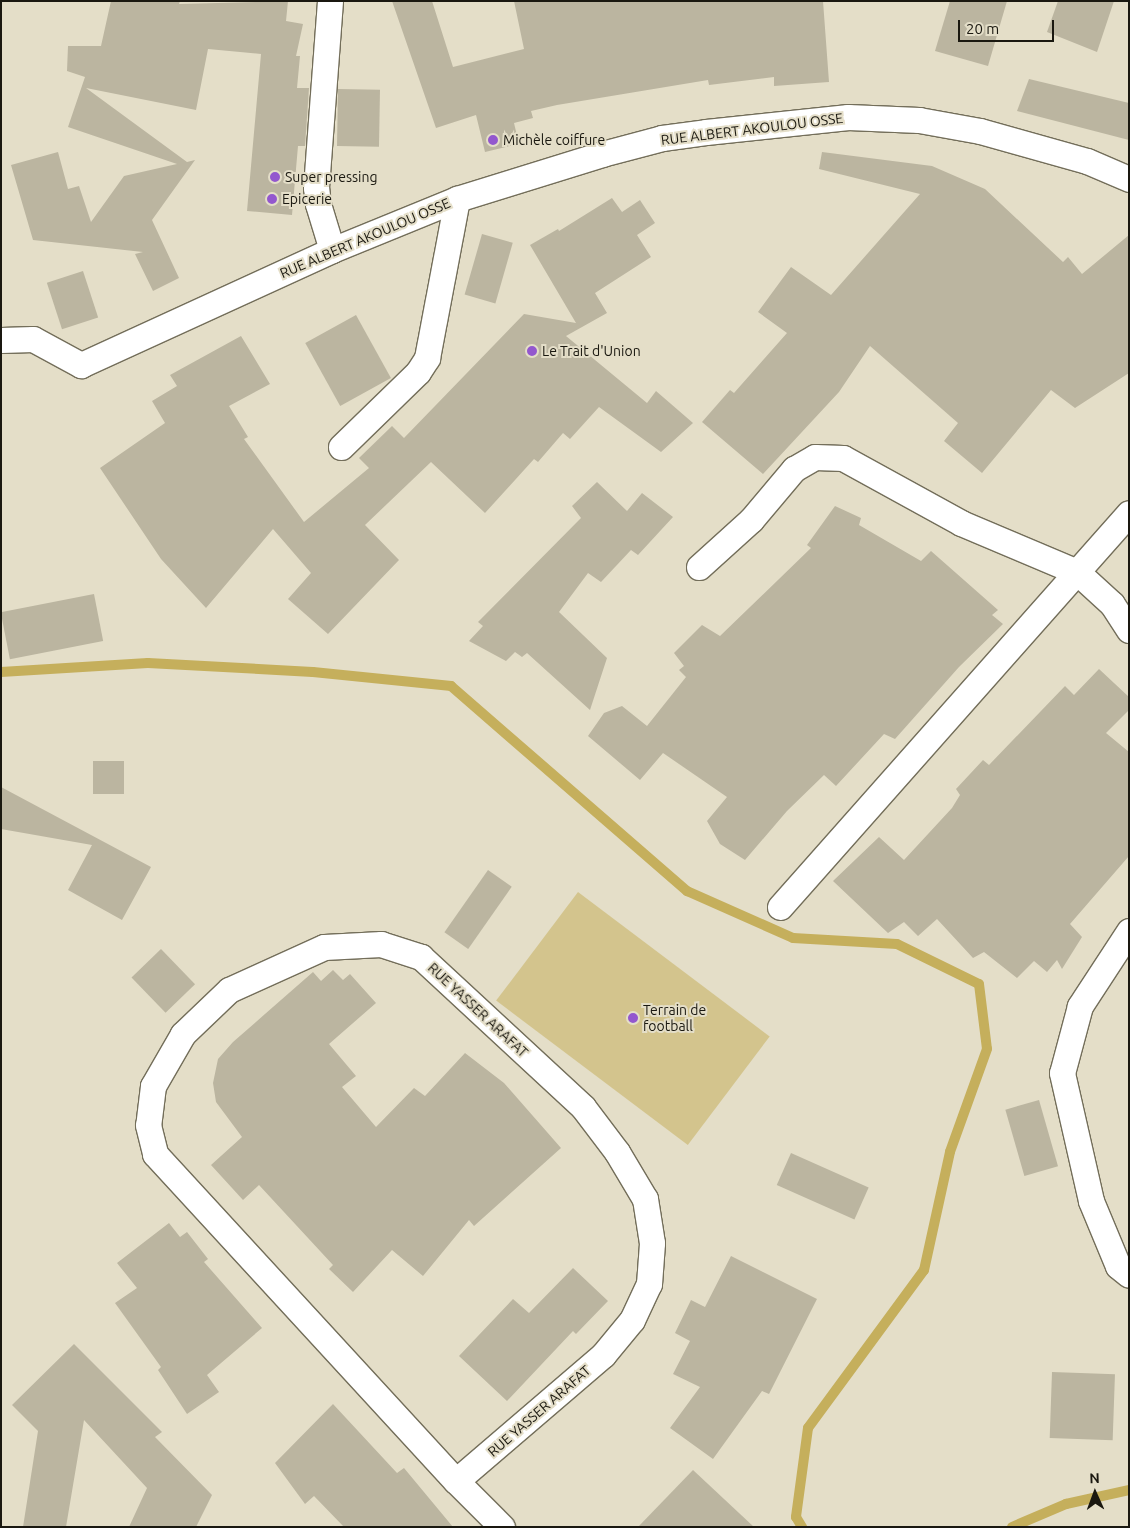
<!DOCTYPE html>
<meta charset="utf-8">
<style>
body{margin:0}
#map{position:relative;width:1130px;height:1528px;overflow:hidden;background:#e4dec8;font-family:Ubuntu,sans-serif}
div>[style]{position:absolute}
.green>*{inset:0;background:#d3c48d;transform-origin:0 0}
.stream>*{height:10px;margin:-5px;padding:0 5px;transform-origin:5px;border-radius:5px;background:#c5af5c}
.building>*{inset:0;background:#bbb5a0;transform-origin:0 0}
.roads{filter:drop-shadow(1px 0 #736e5a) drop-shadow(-1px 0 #736e5a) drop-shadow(0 1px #736e5a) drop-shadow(0 -1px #736e5a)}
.minor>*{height:25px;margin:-12.5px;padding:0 12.5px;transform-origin:12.5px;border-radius:12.5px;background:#fff}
.dots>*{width:14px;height:14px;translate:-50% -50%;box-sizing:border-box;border:2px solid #e4dec8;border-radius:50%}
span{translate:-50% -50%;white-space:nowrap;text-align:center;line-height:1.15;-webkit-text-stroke:4px #e4dec8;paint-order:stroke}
.street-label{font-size:14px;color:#1a1810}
.poi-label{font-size:14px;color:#1a1810}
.left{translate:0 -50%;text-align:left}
.frame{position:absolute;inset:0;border:2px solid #1a1810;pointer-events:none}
.north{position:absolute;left:1070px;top:1468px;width:50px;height:50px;-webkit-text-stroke:4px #e4dec8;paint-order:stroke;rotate:358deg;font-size:14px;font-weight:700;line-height:20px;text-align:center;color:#1a1810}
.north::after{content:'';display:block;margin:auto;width:18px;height:22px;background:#1a1810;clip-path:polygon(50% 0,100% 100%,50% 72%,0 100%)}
.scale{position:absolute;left:958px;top:20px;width:96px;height:22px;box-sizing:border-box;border:2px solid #1a1810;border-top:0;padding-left:6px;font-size:15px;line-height:18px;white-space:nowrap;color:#1a1810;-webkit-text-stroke:4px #e4dec8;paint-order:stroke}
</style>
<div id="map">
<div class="green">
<i style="left:578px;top:892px;width:240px;height:136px;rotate:37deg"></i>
</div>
<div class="stream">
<i style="left:1px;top:672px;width:147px;rotate:-3.5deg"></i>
<i style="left:148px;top:663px;width:165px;rotate:3.1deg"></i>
<i style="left:313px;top:672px;width:139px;rotate:5.8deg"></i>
<i style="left:451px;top:686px;width:313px;rotate:41deg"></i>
<i style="left:687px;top:891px;width:116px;rotate:23.9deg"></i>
<i style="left:793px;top:938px;width:104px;rotate:3.3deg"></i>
<i style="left:897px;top:944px;width:91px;rotate:26deg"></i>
<i style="left:979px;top:984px;width:65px;rotate:83deg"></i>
<i style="left:987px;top:1049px;width:109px;rotate:109.8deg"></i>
<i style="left:950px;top:1152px;width:121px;rotate:102.4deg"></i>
<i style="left:924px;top:1270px;width:196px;rotate:126.3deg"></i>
<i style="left:808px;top:1428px;width:90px;rotate:97.7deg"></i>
<i style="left:796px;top:1517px;width:12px;rotate:59deg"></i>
<i style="left:1012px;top:1527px;width:59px;rotate:-23.1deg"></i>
<i style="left:1066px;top:1504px;width:65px;rotate:-12.5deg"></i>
</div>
<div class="building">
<i style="clip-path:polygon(111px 1px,180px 1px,179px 4px,288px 1px,286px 21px,303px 24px,296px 56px,300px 56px,297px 88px,309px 88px,305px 146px,298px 146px,292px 215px,247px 211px,261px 54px,208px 49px,196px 110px,86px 88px,187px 162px,195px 160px,152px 220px,179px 278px,153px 291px,135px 254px,143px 252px,33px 240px,11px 165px,58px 152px,68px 189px,79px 186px,91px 222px,124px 176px,177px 164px,68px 127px,85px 77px,67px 71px,68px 46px,101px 46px)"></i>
<i style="clip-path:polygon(392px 1px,432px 1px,453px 67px,524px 49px,514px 1px,823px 1px,829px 82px,774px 86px,774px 77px,709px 85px,708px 80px,557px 105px,531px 111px,533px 118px,514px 123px,519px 144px,485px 152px,476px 115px,436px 128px)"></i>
<i style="clip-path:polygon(950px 1px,1007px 1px,988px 66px,935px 51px)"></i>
<i style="clip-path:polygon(1058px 1px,1114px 1px,1097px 52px,1047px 32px)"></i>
<i style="clip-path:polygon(1029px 79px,1129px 103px,1129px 140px,1017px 111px)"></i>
<i style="left:338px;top:89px;width:42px;height:57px;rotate:1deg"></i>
<i style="clip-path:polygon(822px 152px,932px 166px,985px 189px,1063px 262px,1068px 257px,1082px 274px,1129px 235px,1129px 373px,1075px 408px,1051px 390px,982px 473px,944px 441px,958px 423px,870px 346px,839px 392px,763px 474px,702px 422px,730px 390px,734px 393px,787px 333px,758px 312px,791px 267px,831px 295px,920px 194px,819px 169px)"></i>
<i style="clip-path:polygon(612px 198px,622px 212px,640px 200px,655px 223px,637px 235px,651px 257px,595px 293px,607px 313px,566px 336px,647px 403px,656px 391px,693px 423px,661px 452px,599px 407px,570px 439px,563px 433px,538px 462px,534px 459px,485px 513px,431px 462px,365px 525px,399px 560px,328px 634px,288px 599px,311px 573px,273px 529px,206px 608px,161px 559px,100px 468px,165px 423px,152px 401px,177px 386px,170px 375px,241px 336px,270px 384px,229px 406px,248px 437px,244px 439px,304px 522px,369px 468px,359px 458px,392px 426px,404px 438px,524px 314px,576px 323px,530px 245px,558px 229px,559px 231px)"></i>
<i style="left:482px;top:234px;width:32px;height:63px;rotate:16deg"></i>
<i style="left:83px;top:271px;width:49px;height:38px;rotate:72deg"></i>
<i style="left:356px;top:315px;width:72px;height:58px;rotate:61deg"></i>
<i style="clip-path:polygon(597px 482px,627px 511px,642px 493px,673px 517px,638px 555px,631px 550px,601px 582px,588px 573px,559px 612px,607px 658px,590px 710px,527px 653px,522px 657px,515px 652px,506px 661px,469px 641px,483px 626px,478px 622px,581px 518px,572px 506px)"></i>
<i style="clip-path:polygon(835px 506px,861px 518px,859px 525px,921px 561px,931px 551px,998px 610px,992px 615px,1003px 624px,959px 667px,895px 739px,884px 734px,836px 786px,824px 775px,787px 811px,745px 860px,720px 844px,707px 821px,727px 797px,663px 753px,640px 780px,588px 736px,604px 713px,622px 706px,647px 726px,686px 677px,679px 670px,684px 666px,674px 653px,702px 625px,720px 636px,811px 548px,807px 545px)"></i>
<i style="left:94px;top:594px;width:48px;height:95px;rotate:79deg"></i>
<i style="clip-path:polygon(1099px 669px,1129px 697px,1129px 710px,1106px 733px,1129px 752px,1129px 856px,1070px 924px,1082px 937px,1062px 969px,1057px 960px,1047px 972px,1034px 961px,1017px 978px,984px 952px,973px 958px,937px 919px,918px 936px,904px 922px,888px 933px,833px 881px,879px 837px,904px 860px,952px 808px,960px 795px,956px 789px,983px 760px,989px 765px,1065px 686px,1074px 695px)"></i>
<i style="left:93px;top:761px;width:31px;height:33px"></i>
<i style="clip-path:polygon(1px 787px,151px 867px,122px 920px,68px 890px,92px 845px,1px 829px)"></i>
<i style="left:488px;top:870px;width:29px;height:76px;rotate:35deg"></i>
<i style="left:161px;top:949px;width:49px;height:41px;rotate:46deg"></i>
<i style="clip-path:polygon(333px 970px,343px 980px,350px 974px,376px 1003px,329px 1044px,356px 1076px,342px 1087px,376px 1127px,414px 1088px,425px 1096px,465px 1053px,504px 1083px,561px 1148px,474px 1226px,469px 1220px,423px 1276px,392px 1250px,353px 1292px,329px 1269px,333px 1265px,259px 1185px,243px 1200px,211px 1165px,242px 1137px,216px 1102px,213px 1083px,218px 1059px,233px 1042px,313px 972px,321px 981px)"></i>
<i style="left:1039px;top:1100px;width:69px;height:35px;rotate:74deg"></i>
<i style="left:791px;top:1153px;width:85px;height:35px;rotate:24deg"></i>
<i style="clip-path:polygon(169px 1223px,180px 1237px,187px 1232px,208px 1259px,204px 1262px,262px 1328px,207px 1375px,219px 1392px,187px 1414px,158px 1370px,161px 1367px,115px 1303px,137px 1288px,117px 1263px)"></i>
<i style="clip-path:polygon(731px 1256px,817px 1299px,769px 1394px,762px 1391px,713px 1459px,670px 1428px,700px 1387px,673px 1374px,690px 1341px,675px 1333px,691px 1300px,705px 1307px)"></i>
<i style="clip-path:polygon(573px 1268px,608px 1301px,576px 1334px,573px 1331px,507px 1401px,459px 1356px,513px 1299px,529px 1313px)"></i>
<i style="clip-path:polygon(74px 1344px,162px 1432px,155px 1437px,212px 1495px,196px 1527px,129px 1527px,147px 1488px,84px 1420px,66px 1527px,23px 1527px,38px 1431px,12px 1405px)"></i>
<i style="left:1052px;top:1372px;width:63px;height:66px;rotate:2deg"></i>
<i style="clip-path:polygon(333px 1404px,397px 1473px,404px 1468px,453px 1527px,344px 1527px,314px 1496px,305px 1504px,275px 1463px)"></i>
<i style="clip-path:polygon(693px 1470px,754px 1527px,638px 1527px)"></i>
</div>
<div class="roads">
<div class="minor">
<i style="left:330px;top:1px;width:187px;rotate:94.3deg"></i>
<i style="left:316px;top:187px;width:17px;rotate:83deg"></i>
<i style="left:318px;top:204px;width:48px;rotate:73.1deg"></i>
<i style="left:1px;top:340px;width:32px;rotate:-2deg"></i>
<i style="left:33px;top:339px;width:55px;rotate:28.4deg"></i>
<i style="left:81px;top:365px;width:276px;rotate:-24.6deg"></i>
<i style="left:332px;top:250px;width:135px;rotate:-22.2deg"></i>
<i style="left:457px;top:199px;width:152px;rotate:-17.2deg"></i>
<i style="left:602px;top:154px;width:62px;rotate:-14.9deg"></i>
<i style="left:662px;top:138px;width:44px;rotate:-7.8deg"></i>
<i style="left:706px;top:132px;width:143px;rotate:-6deg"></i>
<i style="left:848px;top:117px;width:71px;rotate:2.4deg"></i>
<i style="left:919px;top:120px;width:62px;rotate:10.2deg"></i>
<i style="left:980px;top:131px;width:111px;rotate:15.7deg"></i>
<i style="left:1087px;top:161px;width:46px;rotate:23.2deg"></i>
<i style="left:341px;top:447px;width:107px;rotate:-44.2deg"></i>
<i style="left:418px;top:372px;width:17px;rotate:-57deg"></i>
<i style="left:427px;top:358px;width:162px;rotate:-79.3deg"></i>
<i style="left:699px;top:567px;width:70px;rotate:-42.1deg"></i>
<i style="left:751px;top:520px;width:67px;rotate:-49.9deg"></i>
<i style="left:794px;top:469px;width:24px;rotate:-30deg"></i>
<i style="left:815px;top:457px;width:28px;rotate:2deg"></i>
<i style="left:843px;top:458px;width:135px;rotate:28.8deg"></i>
<i style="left:961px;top:523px;width:126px;rotate:22.9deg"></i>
<i style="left:1077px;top:572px;width:47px;rotate:42.4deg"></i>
<i style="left:1112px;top:604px;width:31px;rotate:57deg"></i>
<i style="left:780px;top:907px;width:526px;rotate:-48.47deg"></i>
<i style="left:1129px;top:931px;width:90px;rotate:123.2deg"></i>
<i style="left:1080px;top:1006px;width:69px;rotate:105deg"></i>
<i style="left:1062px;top:1073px;width:131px;rotate:77.2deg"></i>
<i style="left:1091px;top:1201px;width:70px;rotate:67.4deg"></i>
<i style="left:1118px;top:1266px;width:14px;rotate:39deg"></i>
<i style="left:456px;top:1481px;width:194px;rotate:-40.6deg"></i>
<i style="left:603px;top:1355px;width:45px;rotate:-50.4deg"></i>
<i style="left:632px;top:1320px;width:40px;rotate:-65deg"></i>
<i style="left:649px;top:1284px;width:41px;rotate:-85.8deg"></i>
<i style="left:652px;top:1243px;width:45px;rotate:-99deg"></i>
<i style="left:645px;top:1199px;width:55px;rotate:-120.8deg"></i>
<i style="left:617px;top:1152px;width:56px;rotate:-127.1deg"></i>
<i style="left:583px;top:1107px;width:221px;rotate:-137.2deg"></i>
<i style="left:421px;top:957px;width:42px;rotate:-162deg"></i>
<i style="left:381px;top:944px;width:57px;rotate:177deg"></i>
<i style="left:324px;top:947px;width:104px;rotate:155.6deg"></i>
<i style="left:229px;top:990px;width:64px;rotate:136.3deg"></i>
<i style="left:183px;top:1034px;width:60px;rotate:120deg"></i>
<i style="left:153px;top:1086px;width:39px;rotate:97deg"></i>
<i style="left:148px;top:1125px;width:30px;rotate:76deg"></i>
<i style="left:155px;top:1154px;width:444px;rotate:47.4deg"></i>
<i style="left:456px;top:1481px;width:65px;rotate:45deg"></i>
</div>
</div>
<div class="dots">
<i style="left:493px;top:140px;background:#9357ce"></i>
<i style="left:275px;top:177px;background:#9357ce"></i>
<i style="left:272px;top:199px;background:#9357ce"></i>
<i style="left:532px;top:351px;background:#9357ce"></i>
<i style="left:633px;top:1018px;background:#9357ce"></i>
</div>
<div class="street-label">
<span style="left:752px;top:129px;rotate:-7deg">RUE ALBERT AKOULOU OSSE</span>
<span style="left:365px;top:238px;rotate:-23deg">RUE ALBERT AKOULOU OSSE</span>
<span style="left:478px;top:1010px;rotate:43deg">RUE YASSER ARAFAT</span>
<span style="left:539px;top:1411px;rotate:-41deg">RUE YASSER ARAFAT</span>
</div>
<div class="poi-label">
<span class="left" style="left:503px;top:140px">Michèle coiffure</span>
<span class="left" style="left:285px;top:177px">Super pressing</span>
<span class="left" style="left:282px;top:199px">Epicerie</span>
<span class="left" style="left:542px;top:351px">Le Trait d'Union</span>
<span class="left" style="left:643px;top:1018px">Terrain de<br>football</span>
</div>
<div class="frame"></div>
<div class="north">N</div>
<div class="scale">20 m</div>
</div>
